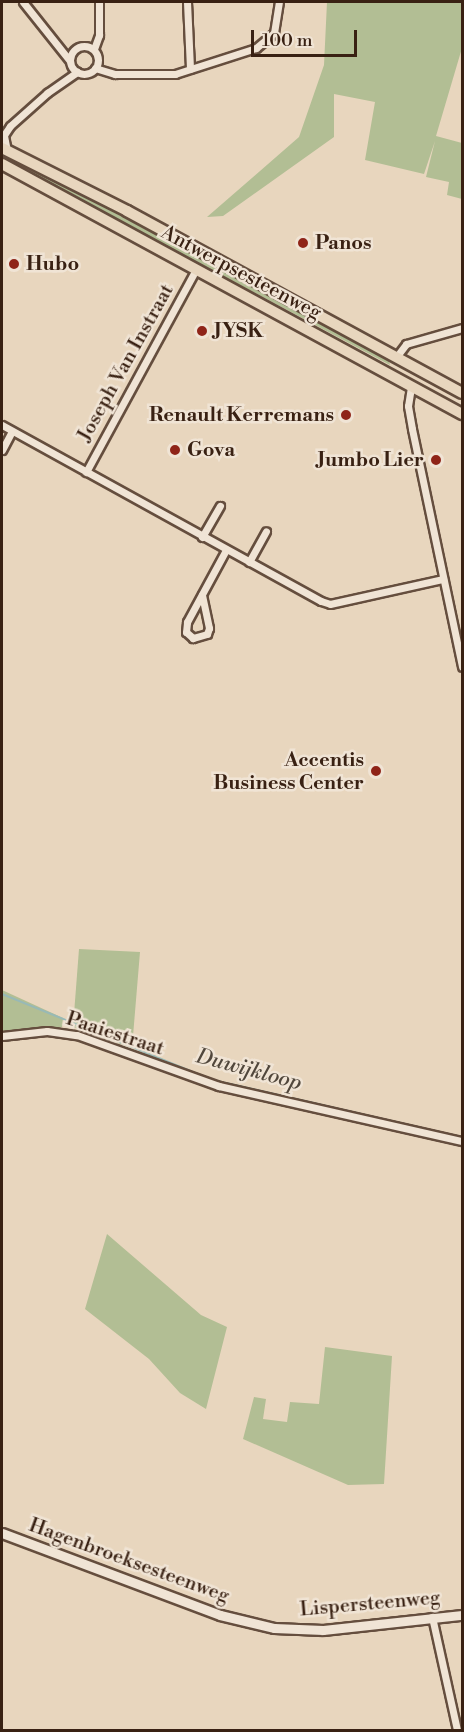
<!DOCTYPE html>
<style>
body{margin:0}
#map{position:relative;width:464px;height:1732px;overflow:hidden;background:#e8d6be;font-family:"Libre Bodoni",serif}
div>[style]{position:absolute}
.green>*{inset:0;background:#b2be94}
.stream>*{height:2px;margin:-1px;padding:0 1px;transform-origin:1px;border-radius:1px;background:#98b9b6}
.roads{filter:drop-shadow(2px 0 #654e3e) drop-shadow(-2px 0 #654e3e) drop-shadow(0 2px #654e3e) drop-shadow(0 -2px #654e3e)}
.minor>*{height:7px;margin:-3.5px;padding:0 3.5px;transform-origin:3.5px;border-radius:3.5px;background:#f0e4d5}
.minor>.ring{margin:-3.5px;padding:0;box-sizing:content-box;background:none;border:7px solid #f0e4d5;border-radius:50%}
.tertiary>*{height:9px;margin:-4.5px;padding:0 4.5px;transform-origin:4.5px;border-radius:4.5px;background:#f0e4d5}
.primary>*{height:10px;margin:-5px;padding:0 5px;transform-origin:5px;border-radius:5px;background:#e8d6be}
.dots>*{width:16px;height:16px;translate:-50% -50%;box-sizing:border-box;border:3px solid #f0e4d5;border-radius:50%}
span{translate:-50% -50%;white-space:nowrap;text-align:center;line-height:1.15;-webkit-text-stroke:5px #f0e4d5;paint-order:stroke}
.poi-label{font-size:20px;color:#392113;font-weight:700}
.left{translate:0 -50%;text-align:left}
.right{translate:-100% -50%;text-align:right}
.street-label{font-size:20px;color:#392113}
.water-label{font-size:21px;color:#51473c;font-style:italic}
.frame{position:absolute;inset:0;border:3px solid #392113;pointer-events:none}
.scale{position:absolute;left:251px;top:30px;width:106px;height:27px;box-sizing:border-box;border:3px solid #392113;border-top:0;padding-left:8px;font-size:18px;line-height:21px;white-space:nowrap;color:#392113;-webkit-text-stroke:4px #f0e4d5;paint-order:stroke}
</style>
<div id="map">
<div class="green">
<i style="clip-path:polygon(327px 2px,462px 2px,462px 48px,436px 136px,462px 143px,462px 199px,447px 195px,449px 182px,426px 177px,435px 141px,424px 174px,365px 160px,375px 102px,334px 94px,334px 137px,223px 216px,207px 217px,299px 137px,324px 65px)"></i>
<i style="clip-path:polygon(12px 157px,389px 361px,390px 365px,10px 162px)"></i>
<i style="clip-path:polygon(79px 949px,140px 952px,132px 1048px,73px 1027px)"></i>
<i style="clip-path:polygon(2px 990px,63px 1018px,62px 1027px,2px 1034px)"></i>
<i style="clip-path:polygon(107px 1234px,201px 1315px,227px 1327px,206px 1409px,180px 1393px,149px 1359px,85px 1309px)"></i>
<i style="clip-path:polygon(325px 1347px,392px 1356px,384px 1484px,348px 1485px,243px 1439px,254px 1397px,266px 1399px,263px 1419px,287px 1422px,290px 1402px,319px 1404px)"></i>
</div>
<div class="stream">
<i style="left:2px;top:994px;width:228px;rotate:22.2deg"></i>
<i style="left:213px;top:1080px;width:255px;rotate:12.9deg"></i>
</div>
<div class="roads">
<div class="minor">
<i style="left:23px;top:2px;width:75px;rotate:51.5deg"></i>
<i style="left:187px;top:2px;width:67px;rotate:87.4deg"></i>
<i class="ring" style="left:70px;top:46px;width:21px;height:21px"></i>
<i style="left:94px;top:49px;width:15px;rotate:-70deg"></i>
<i style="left:99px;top:35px;width:33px;rotate:-90deg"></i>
<i style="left:95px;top:68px;width:21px;rotate:17deg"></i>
<i style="left:115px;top:74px;width:60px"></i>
<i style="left:175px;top:74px;width:85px;rotate:-17.8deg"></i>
<i style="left:256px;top:48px;width:23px;rotate:-40deg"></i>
<i style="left:274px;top:33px;width:31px;rotate:-81deg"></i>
<i style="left:7px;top:151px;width:16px;rotate:-101deg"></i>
<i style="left:4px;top:135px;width:11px;rotate:-56deg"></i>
<i style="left:10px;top:126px;width:50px;rotate:-41.7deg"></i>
<i style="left:47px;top:93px;width:37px;rotate:-35deg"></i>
<i style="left:397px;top:356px;width:15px;rotate:-53deg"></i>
<i style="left:406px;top:344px;width:58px;rotate:-15.9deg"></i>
<i style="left:411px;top:387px;width:19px;rotate:99deg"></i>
<i style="left:408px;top:406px;width:23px;rotate:80deg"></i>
<i style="left:412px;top:429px;width:243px;rotate:78.1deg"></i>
<i style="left:2px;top:425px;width:364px;rotate:28.9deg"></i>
<i style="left:321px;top:601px;width:9px;rotate:18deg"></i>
<i style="left:330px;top:604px;width:116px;rotate:-12.5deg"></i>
<i style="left:2px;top:450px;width:21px;rotate:-62deg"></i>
<i style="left:86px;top:472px;width:231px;rotate:-61.5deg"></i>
<i style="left:202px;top:537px;width:36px;rotate:-60deg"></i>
<i style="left:249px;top:562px;width:35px;rotate:-61deg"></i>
<i style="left:202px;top:595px;width:34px;rotate:78deg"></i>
<i style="left:209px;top:628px;width:6px;rotate:108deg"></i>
<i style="left:207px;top:634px;width:15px;rotate:164deg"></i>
<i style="left:193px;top:638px;width:9px;rotate:-139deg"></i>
<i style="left:186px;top:632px;width:10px;rotate:-84deg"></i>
<i style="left:187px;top:622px;width:82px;rotate:-61.6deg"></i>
<i style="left:2px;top:1036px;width:45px;rotate:-6.3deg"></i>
<i style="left:47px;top:1031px;width:30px;rotate:8deg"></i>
<i style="left:77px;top:1035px;width:151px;rotate:19.8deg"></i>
<i style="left:219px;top:1086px;width:249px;rotate:12.8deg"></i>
<i style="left:432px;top:1617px;width:116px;rotate:77.5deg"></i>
</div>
<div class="tertiary">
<i style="left:2px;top:1533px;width:233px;rotate:20.6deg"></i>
<i style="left:220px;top:1615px;width:56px;rotate:13.5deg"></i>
<i style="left:274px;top:1628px;width:49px;rotate:2.3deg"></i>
<i style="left:323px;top:1630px;width:140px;rotate:-6.2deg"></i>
</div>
<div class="primary">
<i style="left:2px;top:148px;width:140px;rotate:26.7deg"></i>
<i style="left:127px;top:211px;width:381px;rotate:28.5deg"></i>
<i style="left:2px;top:164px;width:524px;rotate:28.52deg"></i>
</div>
</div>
<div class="dots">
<i style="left:303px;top:243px;background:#8f2418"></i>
<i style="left:14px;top:264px;background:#8f2418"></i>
<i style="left:202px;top:331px;background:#8f2418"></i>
<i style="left:346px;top:415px;background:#8f2418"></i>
<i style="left:175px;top:450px;background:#8f2418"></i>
<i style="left:436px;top:460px;background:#8f2418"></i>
<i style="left:376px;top:771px;background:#8f2418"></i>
</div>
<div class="poi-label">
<span class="left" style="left:315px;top:243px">Panos</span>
<span class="left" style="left:26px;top:264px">Hubo</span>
<span class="left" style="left:214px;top:331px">JYSK</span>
<span class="right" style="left:334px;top:415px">Renault Kerremans</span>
<span class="left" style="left:187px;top:450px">Gova</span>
<span class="right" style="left:424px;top:460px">Jumbo Lier</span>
<span class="right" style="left:364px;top:772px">Accentis<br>Business Center</span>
</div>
<div class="street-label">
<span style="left:241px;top:273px;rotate:28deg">Antwerpsesteenweg</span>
<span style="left:126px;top:363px;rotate:-61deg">Joseph Van Instraat</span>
<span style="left:115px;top:1034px;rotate:18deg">Paaiestraat</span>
<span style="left:129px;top:1561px;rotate:20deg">Hagenbroeksesteenweg</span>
<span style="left:370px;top:1604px;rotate:-5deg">Lispersteenweg</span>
</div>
<div class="water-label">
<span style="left:249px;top:1070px;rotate:15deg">Duwijkloop</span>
</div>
<div class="frame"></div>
<div class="scale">100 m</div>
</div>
